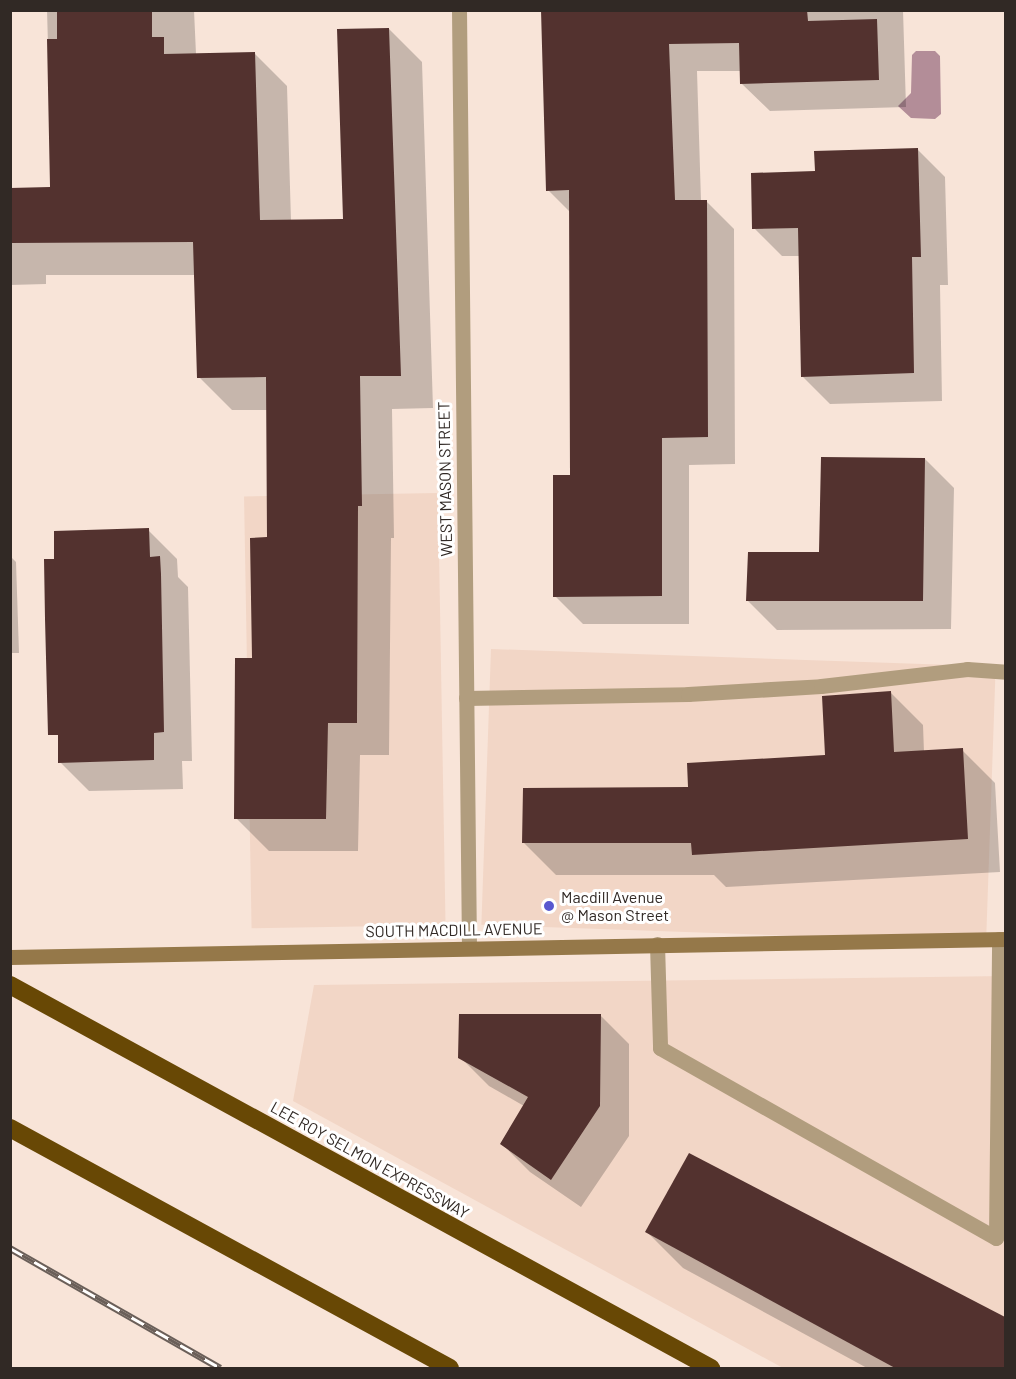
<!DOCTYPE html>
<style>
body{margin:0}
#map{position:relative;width:1016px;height:1379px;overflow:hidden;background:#f8e4d8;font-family:Barlow,sans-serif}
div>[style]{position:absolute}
.built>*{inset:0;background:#f2d6c6;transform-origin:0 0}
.water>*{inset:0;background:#b38d98}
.shadow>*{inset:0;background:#0003}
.building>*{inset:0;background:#53322f}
.lane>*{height:15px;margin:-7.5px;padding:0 7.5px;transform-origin:7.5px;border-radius:7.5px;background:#b19d7e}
.street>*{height:15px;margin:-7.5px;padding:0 7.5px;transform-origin:7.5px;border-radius:7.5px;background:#b19d7e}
.secondary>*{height:15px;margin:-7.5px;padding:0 7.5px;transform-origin:7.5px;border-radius:7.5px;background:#957849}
.highway>*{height:18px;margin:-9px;padding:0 9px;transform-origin:9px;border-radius:9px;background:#684805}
.rail>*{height:7px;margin-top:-3.5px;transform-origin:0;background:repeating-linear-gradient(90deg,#fff 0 14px,#6a5f59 0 28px);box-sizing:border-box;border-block:2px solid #6a5f59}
.dots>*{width:16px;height:16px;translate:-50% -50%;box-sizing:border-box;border:3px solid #fff;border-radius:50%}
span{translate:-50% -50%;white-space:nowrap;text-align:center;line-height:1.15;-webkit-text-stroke:6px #fff;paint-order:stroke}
.street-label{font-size:16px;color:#312925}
.poi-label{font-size:16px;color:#312925}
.left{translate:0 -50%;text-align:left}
.frame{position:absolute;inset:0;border:12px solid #312925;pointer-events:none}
</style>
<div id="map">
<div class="built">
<i style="left:438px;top:493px;width:432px;height:194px;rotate:89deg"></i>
<i style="left:491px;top:649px;width:505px;height:276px;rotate:2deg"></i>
<i style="clip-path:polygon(1005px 976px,1005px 1368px,783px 1368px,293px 1101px,314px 985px)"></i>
</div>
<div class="water">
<i style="clip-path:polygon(916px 51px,935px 51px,940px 56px,941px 114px,935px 119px,911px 118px,898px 106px,911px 93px,912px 55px)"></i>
</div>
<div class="shadow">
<i style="clip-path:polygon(47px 10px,194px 10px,196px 54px,254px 53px,287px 86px,291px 221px,344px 220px,389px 29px,422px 62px,433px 408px,392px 409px,394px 538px,391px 538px,389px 755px,360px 755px,358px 851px,269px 851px,236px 818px,268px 539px,268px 410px,232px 410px,199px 377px,196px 275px,46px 275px,46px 284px,10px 285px,10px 190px,52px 189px)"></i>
<i style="clip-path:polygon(545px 10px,903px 10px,906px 107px,770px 111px,742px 84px,741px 71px,697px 71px,701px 201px,706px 201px,734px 229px,735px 464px,689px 465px,689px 624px,583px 624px,555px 596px,572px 476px,571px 213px,548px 190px)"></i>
<i style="clip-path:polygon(917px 149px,945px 177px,948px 285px,940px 285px,942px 401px,830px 404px,802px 376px,800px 256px,782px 256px,754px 228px,816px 173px)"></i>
<i style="clip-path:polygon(925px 459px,954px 488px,951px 629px,777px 630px,748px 601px,821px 554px)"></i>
<i style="clip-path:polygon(148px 530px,177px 559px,178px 577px,188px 587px,192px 761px,182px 761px,183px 789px,89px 791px,60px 762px)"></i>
<i style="clip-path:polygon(10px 556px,16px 562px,19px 653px,10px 653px)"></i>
<i style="clip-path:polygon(890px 692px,923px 725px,924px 752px,962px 750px,995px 783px,1000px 872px,726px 887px,714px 875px,556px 875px,524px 843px,690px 789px,826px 757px)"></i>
<i style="clip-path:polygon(600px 1015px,629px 1044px,629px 1136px,581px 1207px,530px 1172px,501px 1143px,524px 1106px,489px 1086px,460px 1057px)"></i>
<i style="clip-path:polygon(690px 1155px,1006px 1319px,1006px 1368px,867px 1368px,683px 1268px,647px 1232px)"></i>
</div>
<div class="building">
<i style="clip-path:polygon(57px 10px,152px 10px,152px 37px,164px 37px,164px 54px,255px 52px,260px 220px,343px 219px,337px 29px,389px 28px,401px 376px,360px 376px,362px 506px,358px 506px,357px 723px,328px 723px,326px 819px,234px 819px,235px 658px,252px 658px,250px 538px,267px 537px,266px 377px,197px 378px,193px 242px,10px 243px,10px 188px,50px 187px,47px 39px,57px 39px)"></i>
<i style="clip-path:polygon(541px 10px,807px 10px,808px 21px,877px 19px,879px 80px,740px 84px,739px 43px,669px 44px,675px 200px,707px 200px,708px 437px,662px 438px,662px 596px,553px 597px,553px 475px,570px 475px,569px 190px,546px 191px)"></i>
<i style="clip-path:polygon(918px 148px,921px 257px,912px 257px,914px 373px,801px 377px,798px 228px,752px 229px,751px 173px,815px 171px,814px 151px)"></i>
<i style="clip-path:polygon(821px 457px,925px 458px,923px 601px,746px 601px,748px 552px,819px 552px)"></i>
<i style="clip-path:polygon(149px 528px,150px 557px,160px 556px,161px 574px,164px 732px,154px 733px,154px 760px,58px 763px,58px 735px,48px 735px,45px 619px,44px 559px,54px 559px,54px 531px)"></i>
<i style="clip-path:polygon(891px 691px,894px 752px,963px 748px,968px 839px,692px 855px,691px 843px,522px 843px,523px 788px,688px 787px,687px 763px,825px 755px,822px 696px)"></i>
<i style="clip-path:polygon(459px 1014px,601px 1014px,600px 1106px,551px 1180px,500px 1144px,528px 1097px,458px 1058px)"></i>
<i style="clip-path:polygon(689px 1153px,1005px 1317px,1005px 1368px,895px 1368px,645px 1232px)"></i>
</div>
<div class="lane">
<i style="left:466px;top:698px;width:222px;rotate:-1deg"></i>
<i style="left:688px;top:694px;width:133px;rotate:-3.4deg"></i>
<i style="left:821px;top:686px;width:147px;rotate:-6.6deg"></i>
<i style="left:967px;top:669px;width:39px;rotate:4deg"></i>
<i style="left:657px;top:944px;width:104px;rotate:88.3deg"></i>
<i style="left:660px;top:1048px;width:386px;rotate:29.5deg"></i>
<i style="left:996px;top:1238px;width:299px;rotate:-89.4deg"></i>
</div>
<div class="street">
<i style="left:459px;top:10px;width:938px;rotate:89.39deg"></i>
</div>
<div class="secondary">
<i style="left:10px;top:957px;width:996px;rotate:-1.04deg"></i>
</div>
<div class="highway">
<i style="left:10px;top:985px;width:799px;rotate:28.65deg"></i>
<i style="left:10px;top:1128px;width:501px;rotate:28.61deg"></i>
</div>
<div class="rail">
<i style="left:10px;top:1248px;width:242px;rotate:29.7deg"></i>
</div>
<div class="dots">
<i style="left:549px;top:906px;background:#5958cf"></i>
</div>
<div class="street-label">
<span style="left:445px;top:479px;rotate:-91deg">WEST MASON STREET</span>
<span style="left:454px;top:930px;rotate:-1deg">SOUTH MACDILL AVENUE</span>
<span style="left:370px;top:1160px;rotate:29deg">LEE ROY SELMON EXPRESSWAY</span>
</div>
<div class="poi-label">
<span class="left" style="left:561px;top:906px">Macdill Avenue<br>@ Mason Street</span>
</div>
<div class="frame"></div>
</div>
